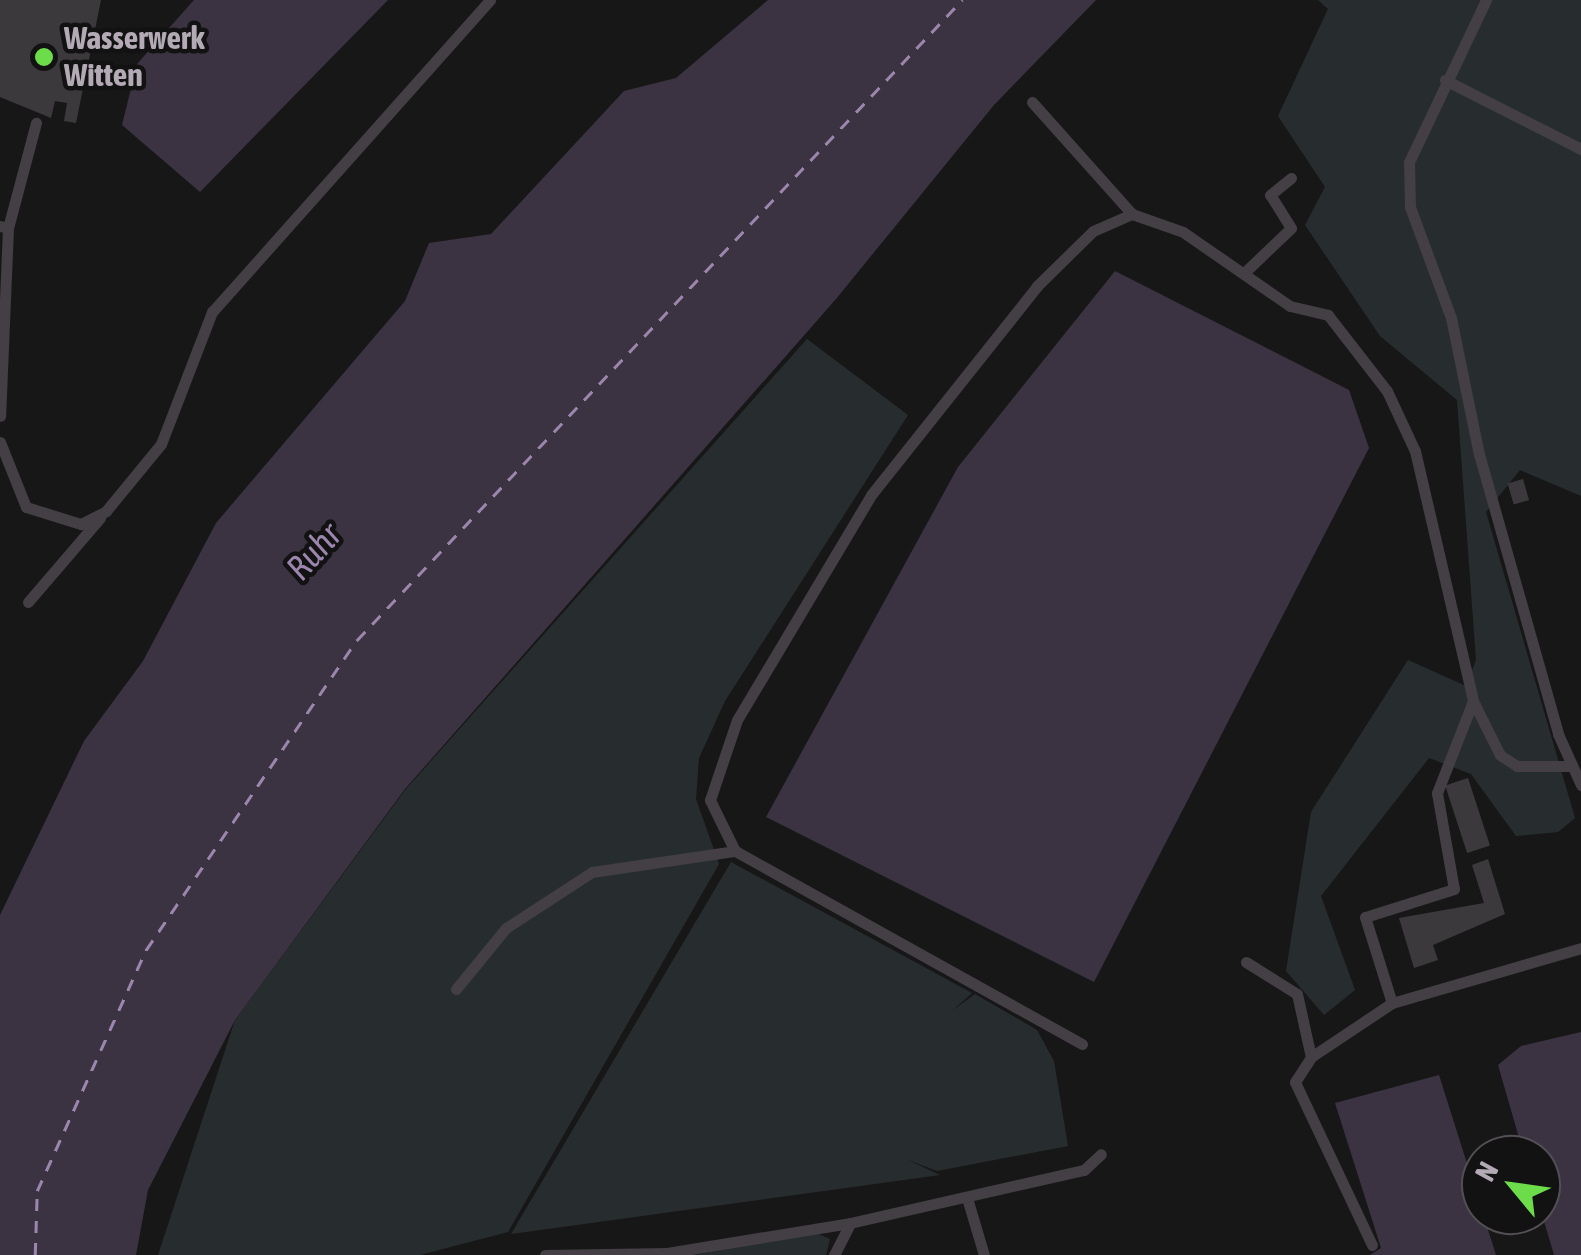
<!DOCTYPE html>
<style>
body{margin:0}
#map{position:relative;width:1581px;height:1255px;overflow:hidden;background:#181718;font-family:"Asap Condensed",sans-serif}
div>[style]{position:absolute}
.green>*{inset:0;background:#272d2f}
.water>*{inset:0;background:#3b3342}
.ferry>*{height:2.5px;margin-top:-1.25px;transform-origin:0;background:repeating-linear-gradient(90deg,#9c86ad 0 12px,transparent 0 22px)}
.building>*{inset:0;background:#3c393d;transform-origin:0 0}
.service>*{height:11px;margin:-5.5px;padding:0 5.5px;transform-origin:5.5px;border-radius:5.5px;background:#433f44}
.dots>*{width:28px;height:28px;translate:-50% -50%;box-sizing:border-box;border:5px solid #131213;border-radius:50%}
span{translate:-50% -50%;white-space:nowrap;text-align:center;line-height:1.15;-webkit-text-stroke:9px #131213;paint-order:stroke}
.poi-label{font-size:32px;color:#b4aab6;font-weight:700}
.left{translate:0 -50%;text-align:left}
.water-label{font-size:35px;color:#9c86ad;font-style:italic}
.north{position:absolute;left:1461px;top:1135px;width:100px;height:100px;box-sizing:border-box;background:#131213;border:2px solid #534f54;border-radius:50%;rotate:299deg;font-size:28px;font-weight:700;line-height:40px;text-align:center;color:#b4aab6}
.north::after{content:'';display:block;margin:auto;width:35px;height:45px;background:#6ddc4b;clip-path:polygon(50% 0,100% 100%,50% 72%,0 100%)}
</style>
<div id="map">
<div class="green">
<i style="clip-path:polygon(1318px 0,1581px 0,1581px 496px,1520px 470px,1486px 512px,1575px 818px,1558px 832px,1516px 836px,1471px 774px,1429px 758px,1321px 896px,1355px 990px,1324px 1015px,1286px 971px,1311px 812px,1408px 660px,1466px 686px,1476px 660px,1457px 400px,1380px 336px,1305px 225px,1325px 187px,1278px 116px,1328px 9px)"></i>
<i style="clip-path:polygon(807px 339px,908px 415px,725px 701px,699px 758px,696px 799px,719px 864px,508px 1232px,420px 1255px,158px 1255px,235px 1020px,406px 789px)"></i>
<i style="clip-path:polygon(731px 862px,972px 993px,952px 1011px,975px 994px,1037px 1030px,1054px 1061px,1068px 1146px,937px 1171px,908px 1160px,940px 1175px,511px 1234px)"></i>
<i style="clip-path:polygon(814px 1232px,830px 1239px,826px 1255px,696px 1255px)"></i>
</div>
<div class="water">
<i style="clip-path:polygon(194px 0,388px 0,200px 192px,122px 125px,137px 64px)"></i>
<i style="clip-path:polygon(768px 0,1096px 0,994px 105px,836px 299px,405px 789px,235px 1020px,148px 1190px,136px 1255px,0 1255px,0 915px,84px 741px,143px 661px,216px 523px,405px 301px,429px 243px,491px 234px,624px 91px,676px 78px)"></i>
<i style="clip-path:polygon(1115px 271px,1349px 390px,1369px 448px,1094px 982px,766px 817px,958px 467px)"></i>
<i style="clip-path:polygon(1581px 1032px,1581px 1255px,1554px 1255px,1541px 1211px,1541px 1155px,1524px 1155px,1498px 1065px,1521px 1046px)"></i>
<i style="clip-path:polygon(1439px 1075px,1496px 1255px,1370px 1255px,1381px 1248px,1335px 1103px)"></i>
</div>
<div class="ferry">
<i style="left:35px;top:1255px;width:64px;rotate:-88.2deg"></i>
<i style="left:37px;top:1191px;width:265px;rotate:-65.7deg"></i>
<i style="left:146px;top:950px;width:375px;rotate:-55.8deg"></i>
<i style="left:357px;top:640px;width:881px;rotate:-46.61deg"></i>
</div>
<div class="building">
<i style="clip-path:polygon(0 0,101px 0,76px 123px,64px 121px,67px 103px,55px 101px,51px 118px,0 97px)"></i>
<i style="left:1523px;top:479px;width:22px;height:16px;rotate:74deg"></i>
<i style="left:1468px;top:778px;width:71px;height:24px;rotate:72deg"></i>
<i style="clip-path:polygon(1488px 859px,1505px 914px,1433px 945px,1438px 960px,1414px 968px,1399px 918px,1484px 903px,1472px 865px)"></i>
</div>
<div class="service">
<i style="left:1486px;top:0;width:179px;rotate:115.4deg"></i>
<i style="left:1409px;top:162px;width:45px;rotate:88.7deg"></i>
<i style="left:1410px;top:207px;width:118px;rotate:69.7deg"></i>
<i style="left:1451px;top:318px;width:139px;rotate:78.4deg"></i>
<i style="left:1479px;top:454px;width:291px;rotate:74.2deg"></i>
<i style="left:1558px;top:734px;width:56px;rotate:65.7deg"></i>
<i style="left:1445px;top:80px;width:153px;rotate:26.9deg"></i>
<i style="left:1032px;top:102px;width:150px;rotate:48.2deg"></i>
<i style="left:0;top:226px;width:8px;rotate:14deg"></i>
<i style="left:8px;top:228px;width:188px;rotate:92.4deg"></i>
<i style="left:8px;top:228px;width:109px;rotate:-75.1deg"></i>
<i style="left:1246px;top:271px;width:62px;rotate:-43.7deg"></i>
<i style="left:1291px;top:228px;width:39px;rotate:-122deg"></i>
<i style="left:1270px;top:195px;width:27px;rotate:-39deg"></i>
<i style="left:0;top:442px;width:70px;rotate:68.2deg"></i>
<i style="left:26px;top:507px;width:58px;rotate:17.2deg"></i>
<i style="left:81px;top:524px;width:28px;rotate:-27deg"></i>
<i style="left:106px;top:511px;width:87px;rotate:-50.6deg"></i>
<i style="left:161px;top:444px;width:142px;rotate:-68.9deg"></i>
<i style="left:212px;top:312px;width:418px;rotate:-48.3deg"></i>
<i style="left:28px;top:602px;width:111px;rotate:-49.4deg"></i>
<i style="left:1473px;top:701px;width:60px;rotate:63.4deg"></i>
<i style="left:1500px;top:755px;width:20px;rotate:33deg"></i>
<i style="left:1517px;top:766px;width:53px"></i>
<i style="left:1246px;top:962px;width:60px;rotate:32.1deg"></i>
<i style="left:1297px;top:994px;width:65px;rotate:77.5deg"></i>
<i style="left:456px;top:989px;width:79px;rotate:-50.7deg"></i>
<i style="left:506px;top:928px;width:103px;rotate:-33.1deg"></i>
<i style="left:592px;top:872px;width:145px;rotate:-8.4deg"></i>
<i style="left:1082px;top:1044px;width:397px;rotate:-150.9deg"></i>
<i style="left:735px;top:851px;width:57px;rotate:-116.1deg"></i>
<i style="left:710px;top:800px;width:84px;rotate:-71.4deg"></i>
<i style="left:737px;top:720px;width:262px;rotate:-59.2deg"></i>
<i style="left:871px;top:495px;width:267px;rotate:-51.5deg"></i>
<i style="left:1037px;top:286px;width:78px;rotate:-44.5deg"></i>
<i style="left:1093px;top:231px;width:43px;rotate:-23.6deg"></i>
<i style="left:1132px;top:214px;width:54px;rotate:19.4deg"></i>
<i style="left:1183px;top:232px;width:130px;rotate:34.7deg"></i>
<i style="left:1290px;top:306px;width:39px;rotate:13deg"></i>
<i style="left:1328px;top:315px;width:96px;rotate:52.2deg"></i>
<i style="left:1387px;top:391px;width:66px;rotate:65deg"></i>
<i style="left:1415px;top:451px;width:257px;rotate:76.9deg"></i>
<i style="left:1473px;top:701px;width:99px;rotate:111.4deg"></i>
<i style="left:1437px;top:793px;width:97px;rotate:80deg"></i>
<i style="left:1454px;top:889px;width:93px;rotate:162.5deg"></i>
<i style="left:1365px;top:917px;width:90px;rotate:72.6deg"></i>
<i style="left:967px;top:1198px;width:59px;rotate:73.4deg"></i>
<i style="left:1372px;top:1245px;width:180px;rotate:-115.3deg"></i>
<i style="left:1295px;top:1082px;width:30px;rotate:-57deg"></i>
<i style="left:1311px;top:1057px;width:97px;rotate:-33.7deg"></i>
<i style="left:1392px;top:1003px;width:197px;rotate:-16.2deg"></i>
<i style="left:545px;top:1255px;width:122px;rotate:-0.9deg"></i>
<i style="left:667px;top:1253px;width:185px;rotate:-9.3deg"></i>
<i style="left:850px;top:1223px;width:240px;rotate:-12.8deg"></i>
<i style="left:1084px;top:1170px;width:23px;rotate:-43deg"></i>
<i style="left:834px;top:1255px;width:36px;rotate:-63deg"></i>
</div>
<div class="dots">
<i style="left:44px;top:57px;background:#6ddc4b"></i>
</div>
<div class="poi-label">
<span class="left" style="left:64px;top:57px">Wasserwerk<br>Witten</span>
</div>
<div class="water-label">
<span style="left:313px;top:551px;rotate:-48deg">Ruhr</span>
</div>
<div class="north">N</div>
</div>
